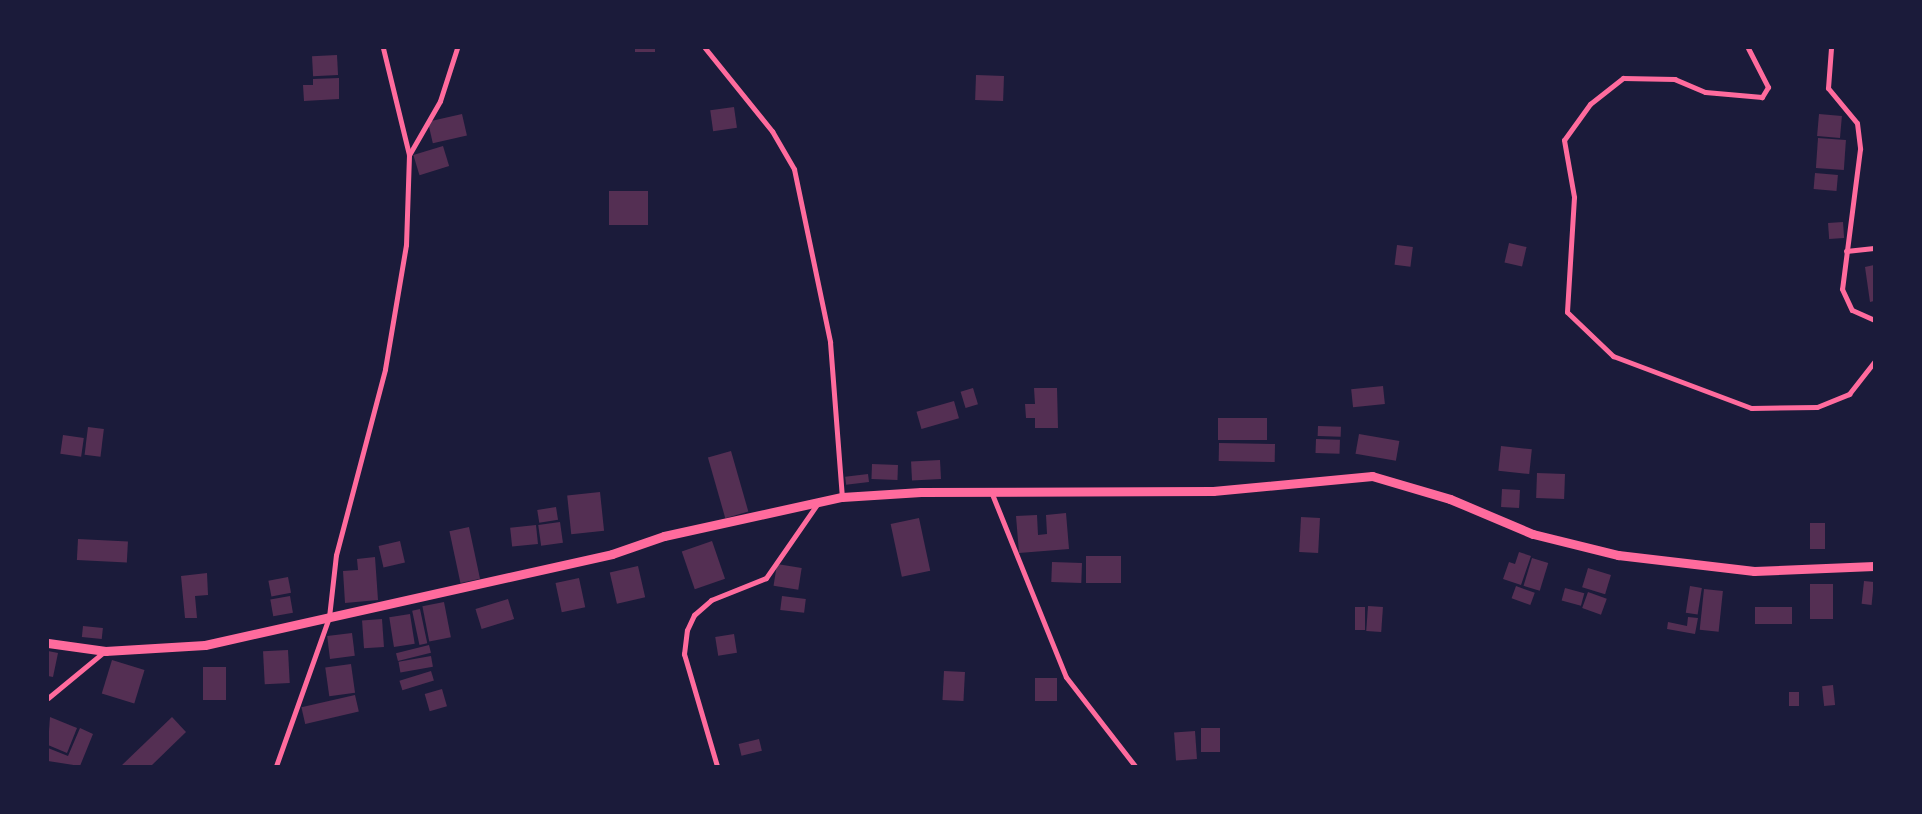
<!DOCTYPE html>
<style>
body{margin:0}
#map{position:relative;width:1922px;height:814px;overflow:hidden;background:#1b1b3a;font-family:"Sofia Sans Condensed",sans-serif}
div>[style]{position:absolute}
.building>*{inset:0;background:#542f53;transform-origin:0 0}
.minor>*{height:5px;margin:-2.5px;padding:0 2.5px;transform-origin:2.5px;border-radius:2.5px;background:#ff6b9d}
.tertiary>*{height:9px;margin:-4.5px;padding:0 4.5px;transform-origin:4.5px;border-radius:4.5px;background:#ff6b9d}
span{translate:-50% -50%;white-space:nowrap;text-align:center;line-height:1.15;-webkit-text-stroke:4.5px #1b1b3a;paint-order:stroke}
.frame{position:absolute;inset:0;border:49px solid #1b1b3a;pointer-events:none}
</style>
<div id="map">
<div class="building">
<i style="left:635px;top:48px;width:20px;height:4px"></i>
<i style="left:337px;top:55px;width:20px;height:25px;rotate:87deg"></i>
<i style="left:976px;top:75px;width:28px;height:25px;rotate:2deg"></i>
<i style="clip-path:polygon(339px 78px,339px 99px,304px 101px,303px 85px,313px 85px,313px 79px)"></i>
<i style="left:734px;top:107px;width:21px;height:24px;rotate:82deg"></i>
<i style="left:462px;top:114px;width:22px;height:35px;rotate:77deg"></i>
<i style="left:1819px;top:114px;width:23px;height:22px;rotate:5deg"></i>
<i style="left:1818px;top:138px;width:28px;height:30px;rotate:4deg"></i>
<i style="left:443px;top:146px;width:21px;height:31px;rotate:73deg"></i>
<i style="left:1815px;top:173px;width:23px;height:16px;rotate:5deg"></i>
<i style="left:609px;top:191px;width:39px;height:34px"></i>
<i style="left:1843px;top:222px;width:16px;height:15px;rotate:86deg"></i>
<i style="left:1509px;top:243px;width:18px;height:20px;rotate:13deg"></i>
<i style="left:1397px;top:245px;width:16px;height:20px;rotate:7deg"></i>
<i style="clip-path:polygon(1874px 265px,1874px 301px,1870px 302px,1865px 267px)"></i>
<i style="left:1383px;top:386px;width:18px;height:32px;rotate:84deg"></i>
<i style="left:973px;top:388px;width:17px;height:13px;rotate:73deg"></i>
<i style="clip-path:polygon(1034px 388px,1057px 388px,1058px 428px,1035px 428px,1035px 418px,1026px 418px,1025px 404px,1035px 404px)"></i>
<i style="left:954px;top:401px;width:18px;height:39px;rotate:74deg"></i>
<i style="left:1267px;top:418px;width:22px;height:49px;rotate:90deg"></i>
<i style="left:1318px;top:426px;width:23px;height:10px;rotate:2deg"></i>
<i style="left:88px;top:427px;width:16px;height:28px;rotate:7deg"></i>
<i style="left:1359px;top:434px;width:41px;height:20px;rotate:10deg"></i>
<i style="left:63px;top:435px;width:21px;height:19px;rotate:8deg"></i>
<i style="left:1316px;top:439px;width:24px;height:14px;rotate:2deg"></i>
<i style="left:1219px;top:443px;width:56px;height:18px;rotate:1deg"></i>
<i style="left:1501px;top:446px;width:31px;height:25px;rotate:6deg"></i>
<i style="left:731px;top:451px;width:63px;height:24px;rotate:74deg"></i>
<i style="left:940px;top:460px;width:19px;height:29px;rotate:87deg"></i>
<i style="left:872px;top:464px;width:26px;height:15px;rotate:2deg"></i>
<i style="left:1537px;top:473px;width:28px;height:25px;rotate:2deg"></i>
<i style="left:868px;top:474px;width:8px;height:23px;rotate:83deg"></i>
<i style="left:1502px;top:489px;width:18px;height:18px;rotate:3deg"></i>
<i style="left:600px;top:492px;width:39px;height:33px;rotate:84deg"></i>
<i style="left:556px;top:507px;width:13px;height:19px;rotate:81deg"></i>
<i style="clip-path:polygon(1066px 513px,1069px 549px,1019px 553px,1016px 516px,1037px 515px,1038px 535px,1047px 534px,1046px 515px)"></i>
<i style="left:1301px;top:517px;width:19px;height:35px;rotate:3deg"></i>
<i style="left:919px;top:518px;width:54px;height:29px;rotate:78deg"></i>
<i style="left:560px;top:522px;width:21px;height:22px;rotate:82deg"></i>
<i style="left:1810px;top:523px;width:15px;height:26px"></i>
<i style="left:536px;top:525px;width:19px;height:26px;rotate:84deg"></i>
<i style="left:469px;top:527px;width:53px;height:20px;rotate:78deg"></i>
<i style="left:78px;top:539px;width:50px;height:21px;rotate:3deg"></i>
<i style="left:400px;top:541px;width:22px;height:22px;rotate:77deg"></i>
<i style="left:712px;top:541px;width:40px;height:32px;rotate:71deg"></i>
<i style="clip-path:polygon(1519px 552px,1531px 556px,1521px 585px,1503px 579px,1509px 562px,1515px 564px)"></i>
<i style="left:1086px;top:556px;width:35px;height:27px"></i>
<i style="clip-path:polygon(375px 557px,378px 600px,345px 603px,343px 571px,358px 570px,357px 559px)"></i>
<i style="left:1532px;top:558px;width:17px;height:29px;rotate:17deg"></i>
<i style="left:1052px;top:562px;width:30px;height:20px;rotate:2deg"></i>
<i style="left:777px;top:564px;width:25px;height:22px;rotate:9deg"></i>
<i style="left:638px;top:566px;width:32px;height:29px;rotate:77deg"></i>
<i style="left:1588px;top:568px;width:24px;height:20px;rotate:17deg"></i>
<i style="clip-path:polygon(207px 573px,208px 595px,195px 596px,197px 618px,185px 618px,181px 576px)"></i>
<i style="left:288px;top:577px;width:16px;height:20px;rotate:79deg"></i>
<i style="left:579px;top:578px;width:30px;height:24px;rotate:78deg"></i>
<i style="left:1864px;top:581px;width:10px;height:23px;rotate:6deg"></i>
<i style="left:1810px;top:584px;width:23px;height:35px"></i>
<i style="left:1516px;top:586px;width:20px;height:13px;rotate:20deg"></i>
<i style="left:1690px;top:586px;width:12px;height:27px;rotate:9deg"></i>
<i style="left:1565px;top:588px;width:20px;height:13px;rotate:15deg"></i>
<i style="left:1704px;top:589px;width:19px;height:41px;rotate:6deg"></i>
<i style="left:1588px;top:592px;width:20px;height:17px;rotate:20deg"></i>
<i style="left:290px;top:596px;width:17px;height:20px;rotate:80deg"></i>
<i style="left:782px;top:596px;width:24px;height:14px;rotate:7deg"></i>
<i style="left:508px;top:599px;width:21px;height:34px;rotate:73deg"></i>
<i style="left:444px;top:602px;width:36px;height:22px;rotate:79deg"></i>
<i style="left:1368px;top:606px;width:15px;height:25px;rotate:4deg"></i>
<i style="left:1355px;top:607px;width:10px;height:23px"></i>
<i style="left:1755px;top:607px;width:37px;height:17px"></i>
<i style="left:420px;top:609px;width:35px;height:8px;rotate:78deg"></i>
<i style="left:410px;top:614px;width:30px;height:21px;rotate:81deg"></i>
<i style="clip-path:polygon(1688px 617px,1698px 618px,1695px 634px,1667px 629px,1668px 622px,1687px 626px)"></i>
<i style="left:382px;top:619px;width:28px;height:20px;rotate:86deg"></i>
<i style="left:83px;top:626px;width:20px;height:11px;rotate:6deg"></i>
<i style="left:352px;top:633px;width:23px;height:25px;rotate:83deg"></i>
<i style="left:734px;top:634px;width:19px;height:19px;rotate:81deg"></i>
<i style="left:429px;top:645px;width:8px;height:34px;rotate:76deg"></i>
<i style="left:288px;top:650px;width:33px;height:25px;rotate:87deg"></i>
<i style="clip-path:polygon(48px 651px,58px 653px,53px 677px,48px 676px)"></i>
<i style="left:431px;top:656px;width:11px;height:33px;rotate:80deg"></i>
<i style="left:112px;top:660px;width:34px;height:35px;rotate:17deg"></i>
<i style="left:351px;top:664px;width:29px;height:26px;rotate:82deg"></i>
<i style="left:203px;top:667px;width:23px;height:33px"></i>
<i style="left:431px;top:671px;width:10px;height:33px;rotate:73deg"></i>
<i style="left:944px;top:671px;width:21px;height:29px;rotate:3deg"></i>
<i style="left:1035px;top:678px;width:22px;height:23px"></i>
<i style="left:1833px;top:685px;width:20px;height:11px;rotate:84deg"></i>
<i style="left:442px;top:689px;width:18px;height:18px;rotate:74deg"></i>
<i style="left:1789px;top:692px;width:10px;height:14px"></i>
<i style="left:355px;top:695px;width:17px;height:55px;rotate:77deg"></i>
<i style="clip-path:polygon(50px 717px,77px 728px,67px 753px,48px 745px)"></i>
<i style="clip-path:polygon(172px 717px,186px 732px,151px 766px,121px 766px)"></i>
<i style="clip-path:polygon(80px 728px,93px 734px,80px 766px,48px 761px,48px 748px,68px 756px)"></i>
<i style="left:1201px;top:728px;width:19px;height:24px"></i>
<i style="left:1195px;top:731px;width:28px;height:21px;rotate:86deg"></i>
<i style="left:759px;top:739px;width:12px;height:21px;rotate:76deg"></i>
</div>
<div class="minor">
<i style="left:383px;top:48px;width:110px;rotate:76.3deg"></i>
<i style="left:705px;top:48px;width:107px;rotate:51.1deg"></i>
<i style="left:772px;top:131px;width:44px;rotate:59.9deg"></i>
<i style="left:794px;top:169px;width:177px;rotate:78.2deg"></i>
<i style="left:830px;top:342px;width:155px;rotate:85.6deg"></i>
<i style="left:1748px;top:48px;width:44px;rotate:62.9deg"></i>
<i style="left:1768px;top:87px;width:12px;rotate:121deg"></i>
<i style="left:1762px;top:97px;width:57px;rotate:-175deg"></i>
<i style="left:1705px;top:92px;width:33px;rotate:-157deg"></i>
<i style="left:1675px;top:79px;width:52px;rotate:-178.9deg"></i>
<i style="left:1623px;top:78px;width:42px;rotate:141.8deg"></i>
<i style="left:1590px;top:104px;width:44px;rotate:125.8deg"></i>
<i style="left:1564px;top:140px;width:58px;rotate:80deg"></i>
<i style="left:1574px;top:197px;width:115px;rotate:93.5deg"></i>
<i style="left:1567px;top:312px;width:64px;rotate:43.7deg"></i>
<i style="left:1613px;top:356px;width:147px;rotate:20.6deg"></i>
<i style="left:1751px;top:408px;width:66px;rotate:-0.9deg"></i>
<i style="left:1817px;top:407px;width:35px;rotate:-22deg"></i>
<i style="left:1849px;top:394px;width:41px;rotate:-52deg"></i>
<i style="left:1831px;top:48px;width:40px;rotate:94.3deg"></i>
<i style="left:1828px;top:88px;width:45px;rotate:50.4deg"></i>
<i style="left:1857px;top:123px;width:26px;rotate:83deg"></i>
<i style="left:1860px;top:149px;width:141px;rotate:97.3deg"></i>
<i style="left:1842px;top:289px;width:23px;rotate:65deg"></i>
<i style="left:1852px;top:310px;width:24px;rotate:24deg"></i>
<i style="left:1846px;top:251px;width:28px;rotate:-6deg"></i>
<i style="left:992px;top:494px;width:197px;rotate:68deg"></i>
<i style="left:1066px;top:677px;width:113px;rotate:52.2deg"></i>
<i style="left:48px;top:698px;width:74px;rotate:-39.5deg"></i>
<i style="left:276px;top:766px;width:158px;rotate:-70.4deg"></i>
<i style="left:329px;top:617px;width:62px;rotate:-83.6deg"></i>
<i style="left:336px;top:555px;width:192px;rotate:-75.2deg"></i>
<i style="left:385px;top:369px;width:126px;rotate:-80.4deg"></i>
<i style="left:406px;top:245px;width:90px;rotate:-88.1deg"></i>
<i style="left:409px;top:155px;width:62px;rotate:-60.1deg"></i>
<i style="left:440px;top:101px;width:56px;rotate:-72.2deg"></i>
<i style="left:717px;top:766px;width:117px;rotate:-106.4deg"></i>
<i style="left:684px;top:654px;width:24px;rotate:-83deg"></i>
<i style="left:687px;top:630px;width:17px;rotate:-65deg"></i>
<i style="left:694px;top:615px;width:23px;rotate:-41deg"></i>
<i style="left:711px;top:600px;width:59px;rotate:-21.8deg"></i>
<i style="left:766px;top:578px;width:91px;rotate:-55.3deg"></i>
</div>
<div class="tertiary">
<i style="left:48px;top:643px;width:58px;rotate:8deg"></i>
<i style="left:105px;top:651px;width:100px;rotate:-3.4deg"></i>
<i style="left:205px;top:645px;width:417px;rotate:-12.6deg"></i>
<i style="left:612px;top:554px;width:55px;rotate:-19.1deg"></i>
<i style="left:664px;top:536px;width:182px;rotate:-12.4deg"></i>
<i style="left:842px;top:497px;width:79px;rotate:-3.6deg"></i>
<i style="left:921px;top:492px;width:292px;rotate:-0.2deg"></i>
<i style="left:1213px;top:491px;width:160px;rotate:-5.4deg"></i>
<i style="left:1372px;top:476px;width:81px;rotate:16.4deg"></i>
<i style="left:1450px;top:499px;width:90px;rotate:22.9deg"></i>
<i style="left:1533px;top:534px;width:88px;rotate:13.9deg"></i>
<i style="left:1618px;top:555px;width:137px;rotate:6.7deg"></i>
<i style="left:1754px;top:571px;width:120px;rotate:-2.4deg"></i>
</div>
<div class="frame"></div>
</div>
